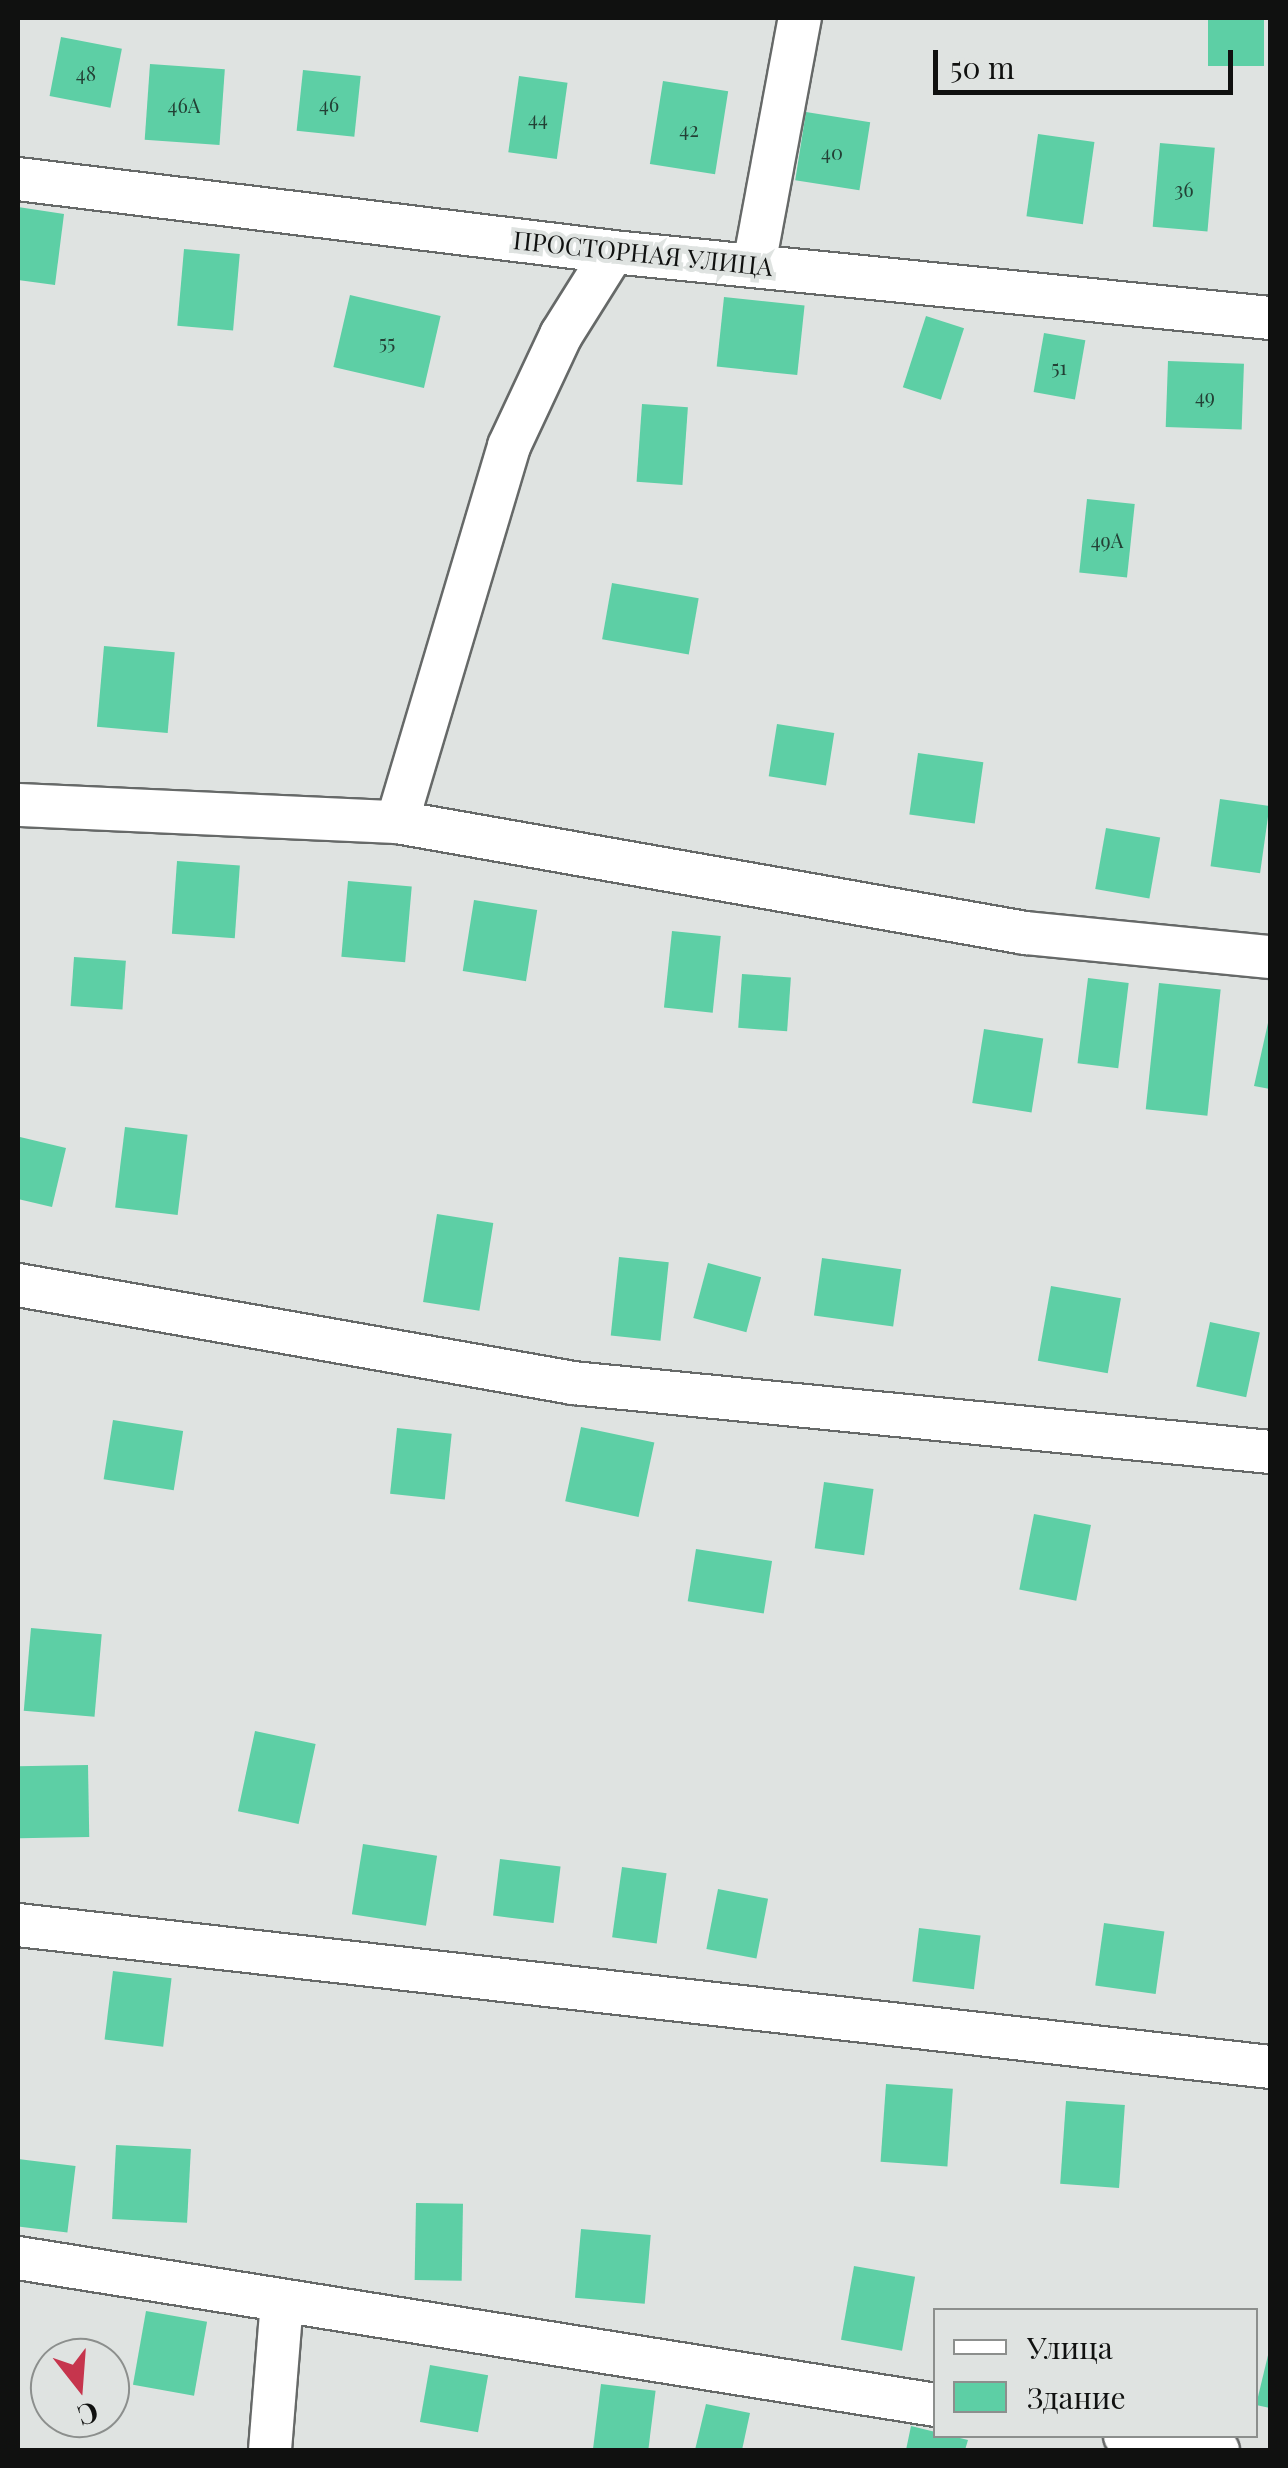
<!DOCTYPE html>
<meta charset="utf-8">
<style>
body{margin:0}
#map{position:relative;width:1288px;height:2468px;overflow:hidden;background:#dfe3e1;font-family:"Playfair Display",serif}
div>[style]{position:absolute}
.building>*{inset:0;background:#5dcfa5;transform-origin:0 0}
.roads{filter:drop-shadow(2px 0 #666968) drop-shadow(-2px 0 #666968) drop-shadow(0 2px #666968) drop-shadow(0 -2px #666968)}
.street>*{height:42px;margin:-21px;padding:0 21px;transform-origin:21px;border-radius:21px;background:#fff}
span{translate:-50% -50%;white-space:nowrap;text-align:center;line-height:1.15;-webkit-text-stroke:8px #dfe3e1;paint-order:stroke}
.number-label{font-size:20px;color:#234035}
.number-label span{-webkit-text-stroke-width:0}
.street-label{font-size:25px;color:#101110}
.frame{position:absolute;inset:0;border:20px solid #101110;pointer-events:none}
.legend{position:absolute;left:933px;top:2308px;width:325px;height:130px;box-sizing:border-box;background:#dfe3e1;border:2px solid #8c8f8d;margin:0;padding:12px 18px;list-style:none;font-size:30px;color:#101110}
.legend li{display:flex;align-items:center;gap:20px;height:50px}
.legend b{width:50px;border:2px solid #8c8f8d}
.north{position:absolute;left:30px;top:2338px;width:100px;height:100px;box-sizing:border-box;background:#dfe3e1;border:2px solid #8c8f8d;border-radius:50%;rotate:163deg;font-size:28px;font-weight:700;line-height:40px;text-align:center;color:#101110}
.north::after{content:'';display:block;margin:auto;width:35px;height:45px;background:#c6354d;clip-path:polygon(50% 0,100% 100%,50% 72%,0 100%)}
.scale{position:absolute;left:933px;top:50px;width:300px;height:45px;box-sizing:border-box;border:5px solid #101110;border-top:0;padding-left:12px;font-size:30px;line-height:35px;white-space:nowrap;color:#101110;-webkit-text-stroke:8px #dfe3e1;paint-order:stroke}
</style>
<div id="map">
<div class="building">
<i style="left:1208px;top:18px;width:56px;height:48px"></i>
<i style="left:61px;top:37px;width:62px;height:60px;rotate:11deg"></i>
<i style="left:150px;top:64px;width:75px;height:76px;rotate:4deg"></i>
<i style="left:303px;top:70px;width:58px;height:61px;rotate:6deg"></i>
<i style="left:519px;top:76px;width:49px;height:77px;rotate:8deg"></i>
<i style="left:663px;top:81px;width:66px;height:84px;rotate:9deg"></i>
<i style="left:806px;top:112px;width:65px;height:69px;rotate:9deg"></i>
<i style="left:1038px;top:134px;width:57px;height:83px;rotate:8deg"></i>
<i style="left:1160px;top:143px;width:55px;height:84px;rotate:5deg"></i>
<i style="clip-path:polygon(18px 207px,64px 214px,55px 285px,18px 280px)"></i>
<i style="left:184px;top:249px;width:56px;height:77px;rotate:5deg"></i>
<i style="left:350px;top:295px;width:93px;height:74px;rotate:13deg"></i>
<i style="left:724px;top:297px;width:81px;height:70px;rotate:6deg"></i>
<i style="left:926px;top:316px;width:40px;height:75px;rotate:18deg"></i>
<i style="left:1044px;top:333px;width:42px;height:60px;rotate:10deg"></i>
<i style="left:1168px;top:361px;width:76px;height:66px;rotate:2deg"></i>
<i style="left:642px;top:404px;width:46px;height:78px;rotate:4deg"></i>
<i style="left:1087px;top:499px;width:48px;height:74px;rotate:6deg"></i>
<i style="left:612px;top:583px;width:88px;height:57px;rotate:10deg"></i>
<i style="left:104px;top:646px;width:71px;height:81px;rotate:5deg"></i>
<i style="left:777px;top:724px;width:58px;height:53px;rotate:9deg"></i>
<i style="left:918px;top:753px;width:66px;height:62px;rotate:8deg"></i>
<i style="left:1220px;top:799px;width:50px;height:68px;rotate:8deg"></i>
<i style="left:1106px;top:828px;width:55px;height:62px;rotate:10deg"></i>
<i style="left:177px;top:861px;width:63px;height:73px;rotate:4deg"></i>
<i style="left:348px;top:881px;width:64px;height:76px;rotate:5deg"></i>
<i style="left:474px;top:900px;width:64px;height:72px;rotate:9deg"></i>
<i style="left:672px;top:931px;width:49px;height:77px;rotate:6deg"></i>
<i style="left:74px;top:957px;width:52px;height:49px;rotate:4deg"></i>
<i style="left:742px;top:974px;width:49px;height:54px;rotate:4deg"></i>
<i style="left:1088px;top:978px;width:41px;height:86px;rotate:7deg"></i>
<i style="left:1159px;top:983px;width:62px;height:127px;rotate:6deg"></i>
<i style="clip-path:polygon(1270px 1014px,1270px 1089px,1254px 1086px)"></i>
<i style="left:984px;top:1029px;width:60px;height:75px;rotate:9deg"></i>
<i style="left:125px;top:1127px;width:63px;height:81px;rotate:7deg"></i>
<i style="clip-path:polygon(20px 1137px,66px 1148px,52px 1207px,18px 1199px)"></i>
<i style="left:437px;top:1214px;width:57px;height:89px;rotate:9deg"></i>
<i style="left:619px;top:1257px;width:50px;height:79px;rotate:6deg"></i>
<i style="left:822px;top:1258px;width:80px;height:58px;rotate:8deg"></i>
<i style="left:708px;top:1263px;width:55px;height:57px;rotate:15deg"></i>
<i style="left:1051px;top:1286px;width:71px;height:76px;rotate:10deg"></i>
<i style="left:1210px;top:1322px;width:51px;height:66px;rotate:12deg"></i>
<i style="left:113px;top:1420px;width:71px;height:60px;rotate:9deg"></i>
<i style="left:581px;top:1427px;width:75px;height:76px;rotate:12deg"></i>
<i style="left:397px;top:1428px;width:55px;height:66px;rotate:6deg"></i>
<i style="left:824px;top:1482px;width:50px;height:67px;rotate:8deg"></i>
<i style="left:1034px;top:1514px;width:58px;height:77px;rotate:11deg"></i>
<i style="left:696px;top:1549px;width:77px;height:53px;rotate:9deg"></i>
<i style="left:31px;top:1628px;width:71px;height:83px;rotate:5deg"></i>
<i style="left:255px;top:1731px;width:62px;height:82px;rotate:12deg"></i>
<i style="left:88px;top:1765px;width:72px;height:70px;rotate:89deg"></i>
<i style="left:363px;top:1844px;width:75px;height:71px;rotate:9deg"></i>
<i style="left:500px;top:1859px;width:61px;height:57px;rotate:7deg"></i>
<i style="left:622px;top:1867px;width:45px;height:71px;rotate:8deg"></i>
<i style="left:718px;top:1889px;width:51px;height:61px;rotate:11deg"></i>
<i style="left:1104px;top:1923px;width:61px;height:63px;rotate:8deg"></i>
<i style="left:919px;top:1928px;width:62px;height:54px;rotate:7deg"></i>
<i style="left:113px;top:1971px;width:59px;height:69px;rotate:7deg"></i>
<i style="left:886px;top:2084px;width:67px;height:78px;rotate:4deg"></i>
<i style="left:1066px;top:2101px;width:59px;height:83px;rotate:4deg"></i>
<i style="left:116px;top:2145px;width:75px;height:74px;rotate:3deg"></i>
<i style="left:18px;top:2159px;width:58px;height:67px;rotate:7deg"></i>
<i style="left:416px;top:2203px;width:47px;height:77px;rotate:1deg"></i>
<i style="left:581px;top:2229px;width:70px;height:69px;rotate:5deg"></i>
<i style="left:854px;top:2266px;width:62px;height:75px;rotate:10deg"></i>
<i style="left:146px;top:2311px;width:62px;height:75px;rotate:10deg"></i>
<i style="clip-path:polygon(1270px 2347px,1270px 2408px,1256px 2405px)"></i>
<i style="left:430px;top:2365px;width:59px;height:58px;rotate:10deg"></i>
<i style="left:601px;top:2384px;width:55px;height:67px;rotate:7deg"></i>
<i style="clip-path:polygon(706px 2404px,750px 2413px,742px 2450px,695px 2450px)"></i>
<i style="clip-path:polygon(911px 2426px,968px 2440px,965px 2450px,906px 2450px)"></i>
</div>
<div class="roads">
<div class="street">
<i style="left:18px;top:179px;width:599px;rotate:6.99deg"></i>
<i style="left:613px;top:252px;width:660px;rotate:5.74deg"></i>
<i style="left:754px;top:265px;width:251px;rotate:-79.5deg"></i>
<i style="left:18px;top:805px;width:379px;rotate:2.6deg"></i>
<i style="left:397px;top:822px;width:638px;rotate:10.02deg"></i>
<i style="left:1025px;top:933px;width:246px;rotate:5.6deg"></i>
<i style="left:397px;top:822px;width:392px;rotate:-73.4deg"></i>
<i style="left:509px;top:446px;width:123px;rotate:-64.9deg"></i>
<i style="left:561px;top:335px;width:98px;rotate:-57.9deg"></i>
<i style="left:18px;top:1285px;width:564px;rotate:10.01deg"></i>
<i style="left:573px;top:1383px;width:700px;rotate:5.65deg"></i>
<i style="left:18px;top:1925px;width:1260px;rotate:6.47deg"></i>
<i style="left:18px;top:2258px;width:930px;rotate:9.1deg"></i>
<i style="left:1125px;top:2436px;width:94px;rotate:8.6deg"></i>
<i style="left:270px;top:2450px;width:149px;rotate:-85.4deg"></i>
</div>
</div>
<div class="number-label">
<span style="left:86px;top:72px">48</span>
<span style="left:329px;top:103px">46</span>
<span style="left:184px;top:104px">46А</span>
<span style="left:538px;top:117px">44</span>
<span style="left:689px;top:128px">42</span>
<span style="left:832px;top:151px">40</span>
<span style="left:1184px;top:188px">36</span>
<span style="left:387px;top:341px">55</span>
<span style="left:1059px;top:366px">51</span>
<span style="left:1205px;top:395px">49</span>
<span style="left:1107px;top:539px">49А</span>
</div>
<div class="street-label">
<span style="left:643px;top:253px;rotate:6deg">ПРОСТОРНАЯ УЛИЦА</span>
</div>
<div class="frame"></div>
<ul class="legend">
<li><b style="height:12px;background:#fff"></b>Улица</li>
<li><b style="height:28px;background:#5dcfa5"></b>Здание</li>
</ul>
<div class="north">С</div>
<div class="scale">50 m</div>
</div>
